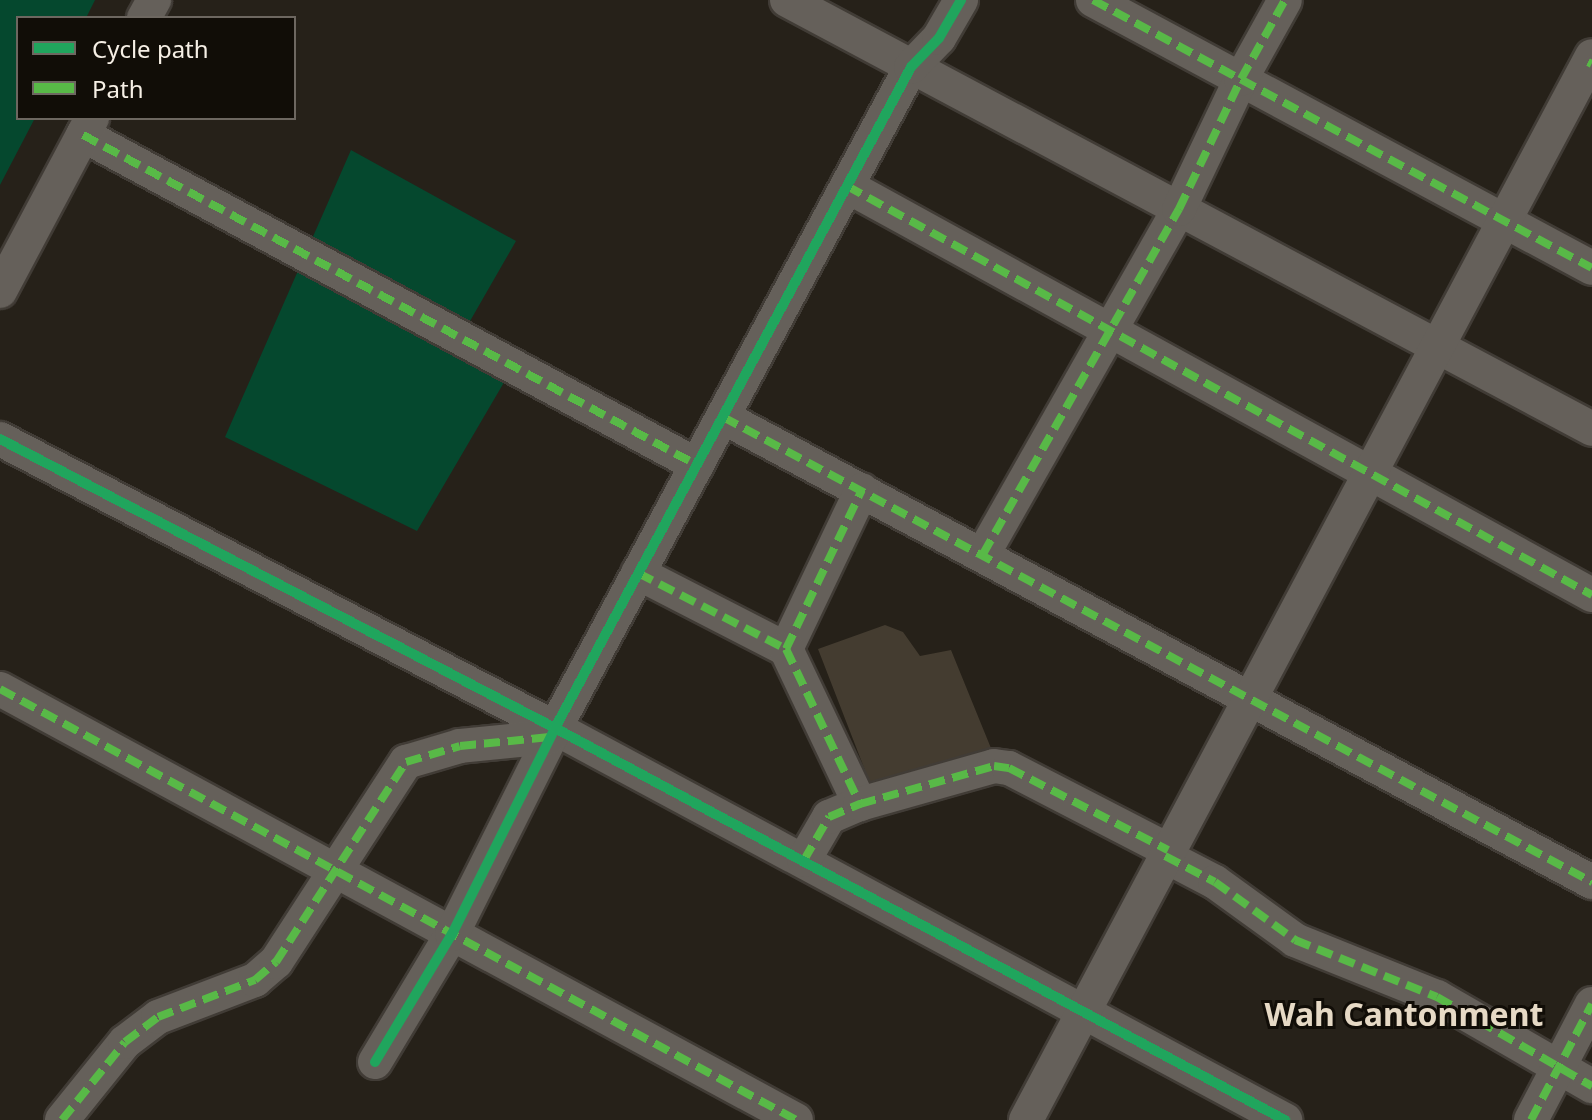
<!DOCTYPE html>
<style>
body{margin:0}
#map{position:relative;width:1592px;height:1120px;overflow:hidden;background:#262119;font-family:"Noto Sans",sans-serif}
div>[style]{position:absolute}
.green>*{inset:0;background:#05482e}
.building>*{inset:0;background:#443c30}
.roads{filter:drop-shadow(2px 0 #413c36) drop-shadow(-2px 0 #413c36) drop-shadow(0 2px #413c36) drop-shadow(0 -2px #413c36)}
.minor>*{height:34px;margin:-17px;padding:0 17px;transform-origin:17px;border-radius:17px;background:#65605a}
.quiet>*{height:8px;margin-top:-4px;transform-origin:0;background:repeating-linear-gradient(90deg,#58b947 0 16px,transparent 0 24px)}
.cycleway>*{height:10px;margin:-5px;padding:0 5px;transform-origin:5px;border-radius:5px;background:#20a55d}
span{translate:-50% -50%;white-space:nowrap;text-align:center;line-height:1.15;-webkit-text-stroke:6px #110d07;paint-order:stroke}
.district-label{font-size:32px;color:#e6d9c5;font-weight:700}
.legend{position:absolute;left:16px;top:16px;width:280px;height:104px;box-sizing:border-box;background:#110d07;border:2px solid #6d6760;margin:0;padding:10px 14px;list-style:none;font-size:24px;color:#f6efe5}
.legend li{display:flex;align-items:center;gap:16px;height:40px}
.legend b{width:40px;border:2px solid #6d6760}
</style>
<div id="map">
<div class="green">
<i style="clip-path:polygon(0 0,95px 0,86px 18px,18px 18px,18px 118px,35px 118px,0 185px)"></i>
<i style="clip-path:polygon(351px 150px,516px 241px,462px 335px,506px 379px,417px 531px,225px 437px)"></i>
</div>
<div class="building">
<i style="clip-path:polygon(885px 625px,903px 632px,920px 656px,951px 650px,995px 758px,875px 796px,818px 649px)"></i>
</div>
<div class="roads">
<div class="minor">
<i style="left:787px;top:0;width:912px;rotate:28.05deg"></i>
<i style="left:1093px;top:0;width:566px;rotate:28.24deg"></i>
<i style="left:144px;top:18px;width:21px;rotate:-61deg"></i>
<i style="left:83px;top:135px;width:697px;rotate:28.26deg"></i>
<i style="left:847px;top:186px;width:850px;rotate:28.77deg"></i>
<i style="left:0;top:291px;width:196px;rotate:-62deg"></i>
<i style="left:723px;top:417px;width:986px;rotate:28.15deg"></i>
<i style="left:0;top:439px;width:626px;rotate:27.51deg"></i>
<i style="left:555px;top:728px;width:829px;rotate:28.24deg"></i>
<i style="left:983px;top:554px;width:397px;rotate:-60.4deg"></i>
<i style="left:1179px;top:209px;width:144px;rotate:-64.5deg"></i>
<i style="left:1241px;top:79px;width:90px;rotate:-60.9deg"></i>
<i style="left:638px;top:573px;width:166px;rotate:27.2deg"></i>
<i style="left:786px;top:649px;width:176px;rotate:-64.5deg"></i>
<i style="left:786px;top:649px;width:172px;rotate:64.5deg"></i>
<i style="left:0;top:689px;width:905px;rotate:28.43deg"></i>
<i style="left:1165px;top:856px;width:56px;rotate:27.5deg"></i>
<i style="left:1215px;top:882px;width:99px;rotate:35.9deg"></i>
<i style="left:1295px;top:940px;width:153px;rotate:21.9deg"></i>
<i style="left:1437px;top:997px;width:179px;rotate:29.9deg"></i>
<i style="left:804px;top:860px;width:50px;rotate:-59.8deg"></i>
<i style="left:829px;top:817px;width:34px;rotate:-23deg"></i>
<i style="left:860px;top:804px;width:139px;rotate:-15.8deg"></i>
<i style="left:994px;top:766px;width:15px;rotate:8deg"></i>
<i style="left:1009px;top:768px;width:179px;rotate:27.3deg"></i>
<i style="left:375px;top:1062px;width:149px;rotate:-59deg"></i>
<i style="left:452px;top:934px;width:230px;rotate:-63.4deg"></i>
<i style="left:555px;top:728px;width:751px;rotate:-61.69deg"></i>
<i style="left:911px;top:67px;width:40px;rotate:-46deg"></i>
<i style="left:939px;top:38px;width:44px;rotate:-59.9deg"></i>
<i style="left:62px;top:1120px;width:100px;rotate:-51.1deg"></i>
<i style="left:125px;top:1042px;width:41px;rotate:-37.1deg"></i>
<i style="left:158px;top:1017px;width:104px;rotate:-20.9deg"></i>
<i style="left:255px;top:980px;width:28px;rotate:-41deg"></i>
<i style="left:276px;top:962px;width:239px;rotate:-57deg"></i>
<i style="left:406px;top:762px;width:56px;rotate:-16.5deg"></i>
<i style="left:460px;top:746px;width:90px;rotate:-5.7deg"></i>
<i style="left:1026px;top:1120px;width:1205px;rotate:-61.99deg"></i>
<i style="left:1531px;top:1120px;width:131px;rotate:-62.3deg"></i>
</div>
</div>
<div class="quiet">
<i style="left:1093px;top:0;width:566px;rotate:28.24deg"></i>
<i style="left:1588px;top:62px;width:4px;rotate:27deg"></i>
<i style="left:83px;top:135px;width:697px;rotate:28.26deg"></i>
<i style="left:847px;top:186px;width:850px;rotate:28.77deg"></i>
<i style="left:723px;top:417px;width:986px;rotate:28.15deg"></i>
<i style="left:983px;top:554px;width:397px;rotate:-60.4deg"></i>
<i style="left:1179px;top:209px;width:144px;rotate:-64.5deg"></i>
<i style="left:1241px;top:79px;width:90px;rotate:-60.9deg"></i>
<i style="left:638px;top:573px;width:166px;rotate:27.2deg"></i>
<i style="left:786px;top:649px;width:176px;rotate:-64.5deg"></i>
<i style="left:786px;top:649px;width:172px;rotate:64.5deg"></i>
<i style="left:0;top:689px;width:905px;rotate:28.43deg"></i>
<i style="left:1165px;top:856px;width:56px;rotate:27.5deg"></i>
<i style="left:1215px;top:882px;width:99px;rotate:35.9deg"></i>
<i style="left:1295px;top:940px;width:153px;rotate:21.9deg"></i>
<i style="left:1437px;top:997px;width:179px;rotate:29.9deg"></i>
<i style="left:804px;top:860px;width:50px;rotate:-59.8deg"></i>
<i style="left:829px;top:817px;width:34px;rotate:-23deg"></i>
<i style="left:860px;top:804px;width:139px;rotate:-15.8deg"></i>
<i style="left:994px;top:766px;width:15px;rotate:8deg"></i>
<i style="left:1009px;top:768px;width:179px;rotate:27.3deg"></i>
<i style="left:62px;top:1120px;width:100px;rotate:-51.1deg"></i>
<i style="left:125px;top:1042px;width:41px;rotate:-37.1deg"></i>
<i style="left:158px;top:1017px;width:104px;rotate:-20.9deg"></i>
<i style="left:255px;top:980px;width:28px;rotate:-41deg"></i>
<i style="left:276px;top:962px;width:239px;rotate:-57deg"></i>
<i style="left:406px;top:762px;width:56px;rotate:-16.5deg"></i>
<i style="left:460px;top:746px;width:90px;rotate:-5.7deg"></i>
<i style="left:1531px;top:1120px;width:131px;rotate:-62.3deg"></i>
</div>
<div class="cycleway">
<i style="left:0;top:439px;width:626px;rotate:27.51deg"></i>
<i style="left:555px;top:728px;width:829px;rotate:28.24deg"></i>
<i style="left:375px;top:1062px;width:149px;rotate:-59deg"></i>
<i style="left:452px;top:934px;width:230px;rotate:-63.4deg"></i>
<i style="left:555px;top:728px;width:751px;rotate:-61.69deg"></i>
<i style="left:911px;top:67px;width:40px;rotate:-46deg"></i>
<i style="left:939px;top:38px;width:44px;rotate:-59.9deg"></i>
</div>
<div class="district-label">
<span style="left:1404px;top:1014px">Wah Cantonment</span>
</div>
<ul class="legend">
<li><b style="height:10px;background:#20a55d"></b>Cycle path</li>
<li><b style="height:10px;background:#58b947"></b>Path</li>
</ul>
</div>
